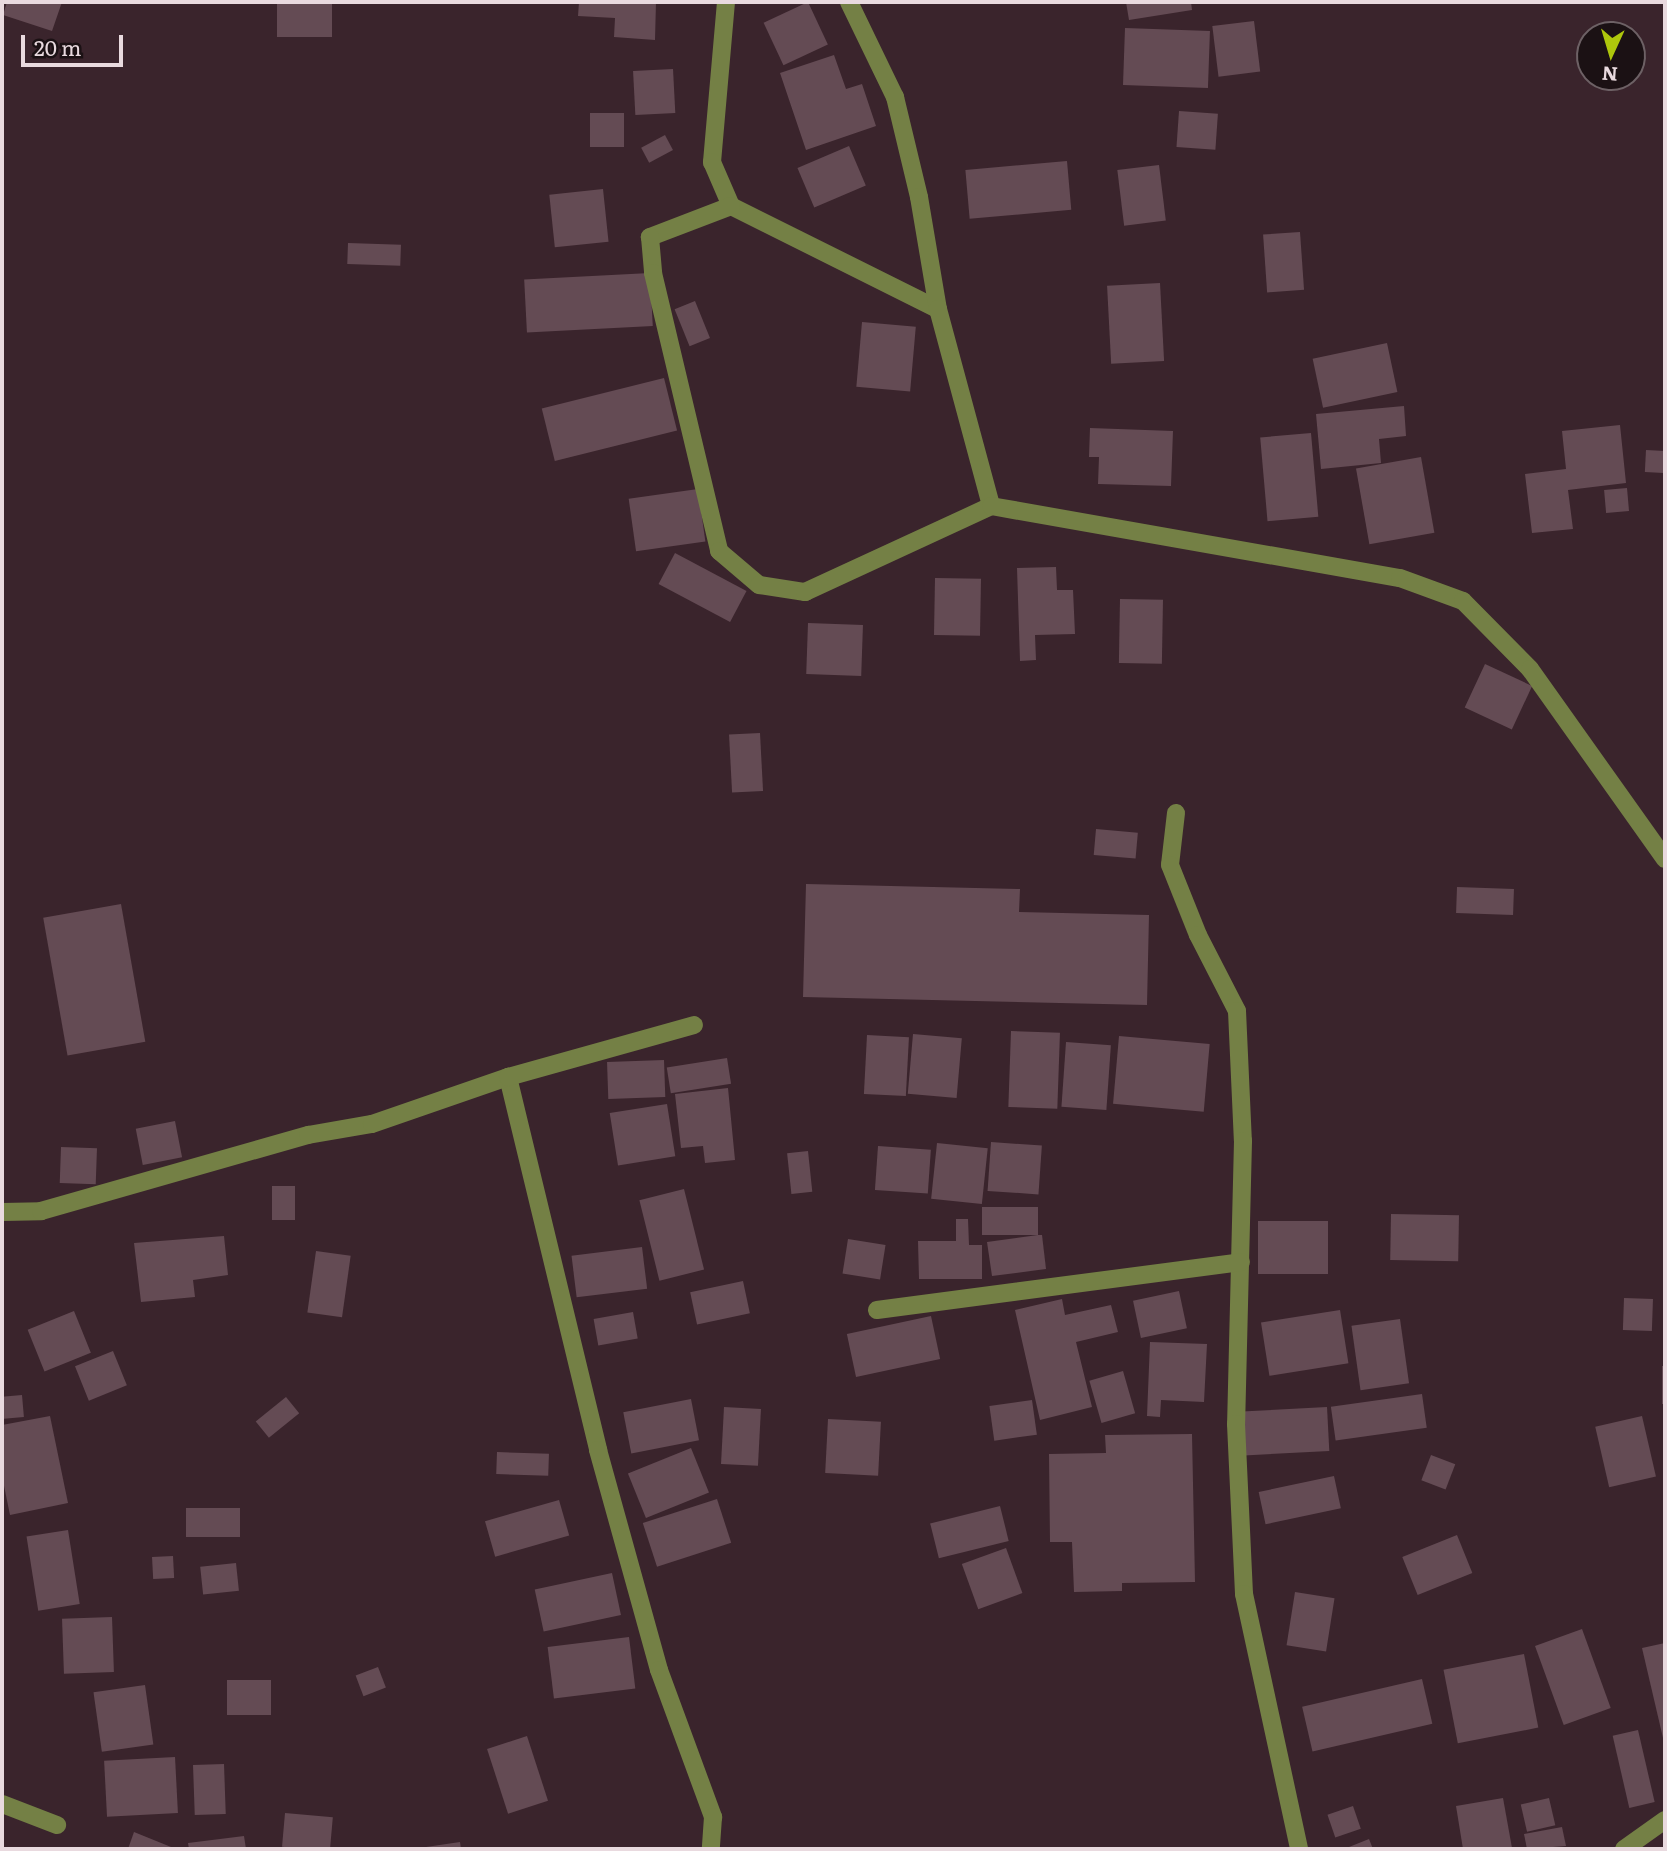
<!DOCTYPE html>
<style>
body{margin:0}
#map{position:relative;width:1667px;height:1851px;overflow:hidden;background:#3a242c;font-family:Literata,serif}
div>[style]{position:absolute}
.building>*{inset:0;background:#644b54;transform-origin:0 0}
.minor>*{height:18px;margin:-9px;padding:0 9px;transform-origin:9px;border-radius:9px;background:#748045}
span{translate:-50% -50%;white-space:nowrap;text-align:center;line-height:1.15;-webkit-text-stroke:7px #1b1114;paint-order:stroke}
.frame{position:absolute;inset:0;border:4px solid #e9dadf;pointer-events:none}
.north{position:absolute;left:1576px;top:21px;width:70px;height:70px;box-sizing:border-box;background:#1b1114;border:2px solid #6d6165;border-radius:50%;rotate:184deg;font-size:19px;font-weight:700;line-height:28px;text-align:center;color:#e9dadf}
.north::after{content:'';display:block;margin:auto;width:24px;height:32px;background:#aec60c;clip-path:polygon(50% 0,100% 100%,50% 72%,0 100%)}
.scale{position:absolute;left:21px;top:35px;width:102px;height:32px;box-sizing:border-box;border:4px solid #e9dadf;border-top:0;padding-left:9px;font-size:21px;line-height:24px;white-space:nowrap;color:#e9dadf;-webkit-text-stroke:5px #1b1114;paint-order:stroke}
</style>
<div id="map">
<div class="building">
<i style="clip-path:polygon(7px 2px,62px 2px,52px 31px,3px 15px)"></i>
<i style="left:277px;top:2px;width:55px;height:35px"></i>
<i style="clip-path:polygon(579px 2px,656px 2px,655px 40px,614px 37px,615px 18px,578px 16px)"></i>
<i style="left:808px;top:2px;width:47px;height:49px;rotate:65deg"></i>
<i style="clip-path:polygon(1126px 2px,1191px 2px,1192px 10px,1129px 20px)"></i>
<i style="left:1254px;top:21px;width:51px;height:42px;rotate:83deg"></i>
<i style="left:1125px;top:28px;width:85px;height:57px;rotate:2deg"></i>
<i style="clip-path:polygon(834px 55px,846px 89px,862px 84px,876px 126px,806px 150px,780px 73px)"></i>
<i style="left:673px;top:69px;width:44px;height:40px;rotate:87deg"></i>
<i style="left:1179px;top:111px;width:39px;height:36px;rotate:4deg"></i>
<i style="left:624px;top:113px;width:34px;height:34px;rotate:90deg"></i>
<i style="left:665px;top:135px;width:17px;height:27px;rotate:62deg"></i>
<i style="left:849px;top:146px;width:43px;height:56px;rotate:67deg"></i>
<i style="left:1067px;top:161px;width:49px;height:102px;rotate:85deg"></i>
<i style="left:1159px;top:165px;width:56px;height:42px;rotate:83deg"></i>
<i style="left:603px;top:189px;width:53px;height:54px;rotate:84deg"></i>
<i style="left:1300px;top:232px;width:58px;height:37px;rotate:86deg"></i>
<i style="left:348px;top:243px;width:53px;height:21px;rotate:2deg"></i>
<i style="left:650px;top:273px;width:53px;height:126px;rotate:87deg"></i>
<i style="left:1160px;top:283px;width:78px;height:53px;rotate:87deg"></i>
<i style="left:695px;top:301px;width:40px;height:22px;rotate:68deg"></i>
<i style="left:862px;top:322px;width:54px;height:65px;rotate:5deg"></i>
<i style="left:1387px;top:343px;width:50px;height:76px;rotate:78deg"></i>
<i style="left:664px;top:378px;width:54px;height:126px;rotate:76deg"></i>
<i style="clip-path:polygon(1404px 406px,1406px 436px,1379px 439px,1381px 463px,1321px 469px,1316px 414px)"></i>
<i style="clip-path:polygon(1620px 425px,1626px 483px,1568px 490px,1573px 529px,1532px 533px,1525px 474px,1566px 469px,1562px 431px)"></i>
<i style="clip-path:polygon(1090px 428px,1173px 431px,1171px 486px,1098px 484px,1099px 457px,1089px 457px)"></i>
<i style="left:1311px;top:433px;width:84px;height:51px;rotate:85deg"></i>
<i style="left:1646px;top:450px;width:19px;height:22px;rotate:3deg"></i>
<i style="left:1421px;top:457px;width:77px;height:66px;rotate:80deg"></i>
<i style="left:1627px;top:488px;width:23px;height:23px;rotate:85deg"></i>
<i style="left:698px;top:489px;width:53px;height:70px;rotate:82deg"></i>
<i style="left:675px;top:553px;width:81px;height:35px;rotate:28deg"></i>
<i style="clip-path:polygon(1056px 567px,1057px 590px,1073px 590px,1075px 634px,1035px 635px,1036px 660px,1020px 661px,1017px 568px)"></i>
<i style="left:935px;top:578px;width:46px;height:57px;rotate:1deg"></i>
<i style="left:1120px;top:599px;width:43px;height:64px;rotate:1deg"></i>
<i style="left:808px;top:623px;width:55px;height:51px;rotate:2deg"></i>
<i style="left:1485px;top:664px;width:52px;height:48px;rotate:25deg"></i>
<i style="left:760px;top:733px;width:58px;height:31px;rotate:87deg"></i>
<i style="left:1096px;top:829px;width:42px;height:26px;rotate:5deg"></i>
<i style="clip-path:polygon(806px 884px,1020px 889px,1019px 912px,1149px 915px,1147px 1005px,803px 997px)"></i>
<i style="left:1457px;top:887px;width:57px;height:26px;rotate:2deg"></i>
<i style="left:121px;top:904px;width:140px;height:79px;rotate:80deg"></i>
<i style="left:1011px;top:1031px;width:49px;height:76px;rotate:2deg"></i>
<i style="left:913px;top:1034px;width:49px;height:60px;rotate:5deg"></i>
<i style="left:867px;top:1035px;width:42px;height:59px;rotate:3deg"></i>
<i style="left:1119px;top:1036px;width:91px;height:68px;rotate:5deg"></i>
<i style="left:1066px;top:1042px;width:45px;height:65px;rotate:4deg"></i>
<i style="left:727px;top:1058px;width:26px;height:61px;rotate:81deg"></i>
<i style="left:664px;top:1060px;width:37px;height:57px;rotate:88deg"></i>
<i style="clip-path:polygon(728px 1088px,735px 1160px,705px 1163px,703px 1146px,681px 1148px,675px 1094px)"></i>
<i style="left:667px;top:1104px;width:53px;height:58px;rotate:81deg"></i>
<i style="left:175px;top:1121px;width:37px;height:40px;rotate:79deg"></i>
<i style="left:991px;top:1142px;width:51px;height:49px;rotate:4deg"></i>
<i style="left:937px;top:1143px;width:51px;height:56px;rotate:6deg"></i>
<i style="left:878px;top:1146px;width:53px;height:44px;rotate:4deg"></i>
<i style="left:61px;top:1147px;width:36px;height:36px;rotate:2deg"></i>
<i style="left:808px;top:1151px;width:41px;height:21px;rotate:84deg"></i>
<i style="left:272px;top:1186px;width:23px;height:34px"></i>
<i style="left:684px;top:1189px;width:83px;height:46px;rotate:76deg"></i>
<i style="left:982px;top:1207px;width:56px;height:28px"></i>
<i style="left:1391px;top:1214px;width:68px;height:46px;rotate:1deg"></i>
<i style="clip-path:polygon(956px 1219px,968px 1219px,969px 1245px,982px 1245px,982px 1279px,919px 1279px,918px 1241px,956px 1241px)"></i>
<i style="left:1258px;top:1221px;width:70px;height:53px"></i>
<i style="clip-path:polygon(1038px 1235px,1042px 1235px,1046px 1269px,992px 1276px,987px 1242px)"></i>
<i style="clip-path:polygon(224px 1236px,228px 1275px,193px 1280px,195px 1297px,141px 1302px,134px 1243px)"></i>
<i style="left:848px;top:1239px;width:38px;height:35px;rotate:9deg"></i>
<i style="left:642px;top:1247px;width:42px;height:71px;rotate:83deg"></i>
<i style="left:316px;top:1251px;width:35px;height:62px;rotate:8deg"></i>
<i style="left:743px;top:1281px;width:33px;height:54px;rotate:78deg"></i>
<i style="left:1179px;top:1291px;width:38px;height:47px;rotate:78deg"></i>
<i style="left:1624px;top:1298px;width:29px;height:32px;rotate:2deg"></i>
<i style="clip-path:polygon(1062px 1299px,1065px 1315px,1111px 1305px,1118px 1332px,1076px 1342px,1092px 1407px,1040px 1420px,1015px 1310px)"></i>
<i style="left:1340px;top:1310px;width:54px;height:80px;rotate:81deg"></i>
<i style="left:74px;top:1311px;width:45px;height:50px;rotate:68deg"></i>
<i style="left:633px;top:1312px;width:27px;height:40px;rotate:80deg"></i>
<i style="left:931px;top:1316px;width:44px;height:86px;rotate:78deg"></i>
<i style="left:1400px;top:1319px;width:65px;height:49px;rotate:82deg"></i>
<i style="clip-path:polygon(1150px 1342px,1207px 1344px,1204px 1402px,1161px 1400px,1160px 1417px,1147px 1416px)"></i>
<i style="left:113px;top:1351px;width:37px;height:41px;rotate:68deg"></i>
<i style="left:1662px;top:1366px;width:3px;height:38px"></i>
<i style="left:1123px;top:1371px;width:44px;height:35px;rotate:74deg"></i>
<i style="left:1422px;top:1394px;width:34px;height:92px;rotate:82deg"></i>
<i style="left:22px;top:1395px;width:22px;height:20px;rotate:85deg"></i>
<i style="left:286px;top:1397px;width:21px;height:39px;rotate:51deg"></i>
<i style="left:691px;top:1399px;width:42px;height:69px;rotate:79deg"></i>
<i style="left:1032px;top:1400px;width:35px;height:43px;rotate:82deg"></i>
<i style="left:724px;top:1407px;width:37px;height:57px;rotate:3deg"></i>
<i style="left:1327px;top:1407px;width:44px;height:90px;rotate:87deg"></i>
<i style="clip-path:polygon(50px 1416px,68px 1503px,10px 1515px,2px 1476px,2px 1425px)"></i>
<i style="left:1642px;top:1416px;width:62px;height:48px;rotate:77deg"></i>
<i style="left:828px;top:1419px;width:53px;height:54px;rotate:3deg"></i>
<i style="clip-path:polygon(1192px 1434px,1195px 1582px,1122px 1583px,1122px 1591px,1074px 1592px,1072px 1542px,1050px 1542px,1049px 1454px,1106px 1453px,1105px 1435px)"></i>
<i style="left:691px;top:1448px;width:48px;height:68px;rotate:68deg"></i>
<i style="left:497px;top:1452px;width:52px;height:22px;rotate:2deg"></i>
<i style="left:1431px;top:1455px;width:26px;height:27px;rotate:21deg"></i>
<i style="left:1334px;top:1476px;width:33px;height:77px;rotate:78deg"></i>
<i style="left:717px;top:1499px;width:46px;height:78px;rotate:72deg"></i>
<i style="left:559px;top:1500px;width:37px;height:77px;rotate:74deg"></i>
<i style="left:1000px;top:1506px;width:36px;height:72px;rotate:76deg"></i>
<i style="left:186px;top:1508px;width:54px;height:29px"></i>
<i style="left:68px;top:1530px;width:75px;height:42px;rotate:81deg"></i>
<i style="left:1457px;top:1535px;width:41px;height:59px;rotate:68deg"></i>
<i style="left:1006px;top:1548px;width:48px;height:47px;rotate:70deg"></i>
<i style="left:173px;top:1556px;width:22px;height:21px;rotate:87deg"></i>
<i style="left:236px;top:1563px;width:28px;height:36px;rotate:84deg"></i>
<i style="left:612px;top:1573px;width:43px;height:79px;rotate:78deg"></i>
<i style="left:1295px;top:1592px;width:40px;height:54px;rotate:9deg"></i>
<i style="left:112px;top:1617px;width:55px;height:50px;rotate:88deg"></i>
<i style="left:1582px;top:1629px;width:84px;height:50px;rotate:70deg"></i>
<i style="left:629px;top:1637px;width:52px;height:82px;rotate:83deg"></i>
<i style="clip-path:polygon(1665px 1643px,1665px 1737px,1663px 1738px,1642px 1648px)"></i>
<i style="left:1524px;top:1654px;width:75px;height:82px;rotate:79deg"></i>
<i style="left:378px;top:1667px;width:22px;height:24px;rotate:69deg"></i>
<i style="left:1422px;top:1679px;width:46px;height:123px;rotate:77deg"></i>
<i style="left:227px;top:1680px;width:44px;height:35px"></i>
<i style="left:145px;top:1685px;width:60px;height:52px;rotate:82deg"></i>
<i style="left:1638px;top:1730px;width:74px;height:26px;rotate:77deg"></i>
<i style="left:527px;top:1736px;width:68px;height:42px;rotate:72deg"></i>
<i style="left:175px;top:1757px;width:56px;height:71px;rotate:87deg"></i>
<i style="left:224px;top:1764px;width:50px;height:31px;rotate:88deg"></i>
<i style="clip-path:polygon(1503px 1798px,1512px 1848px,1463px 1849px,1456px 1806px)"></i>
<i style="left:1549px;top:1798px;width:28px;height:29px;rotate:77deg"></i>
<i style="left:1353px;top:1806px;width:24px;height:27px;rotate:71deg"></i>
<i style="left:285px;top:1813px;width:48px;height:34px;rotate:5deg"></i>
<i style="clip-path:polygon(1562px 1827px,1566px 1846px,1527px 1849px,1524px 1834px)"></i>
<i style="clip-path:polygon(134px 1832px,176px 1849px,128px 1849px)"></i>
<i style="clip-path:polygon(244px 1836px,246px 1849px,189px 1849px,188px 1843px)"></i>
<i style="clip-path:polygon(1369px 1839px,1373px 1849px,1344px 1849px)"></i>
<i style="clip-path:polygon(460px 1842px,461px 1849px,427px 1849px,426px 1847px)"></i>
</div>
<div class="minor">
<i style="left:726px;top:2px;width:161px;rotate:95deg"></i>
<i style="left:712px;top:162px;width:48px;rotate:66.6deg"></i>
<i style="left:731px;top:206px;width:231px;rotate:26.5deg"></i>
<i style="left:849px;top:2px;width:106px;rotate:64.2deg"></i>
<i style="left:895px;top:97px;width:103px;rotate:76.5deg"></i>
<i style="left:919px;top:197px;width:114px;rotate:80.4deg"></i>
<i style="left:938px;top:309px;width:204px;rotate:74.9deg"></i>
<i style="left:731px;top:206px;width:87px;rotate:159.1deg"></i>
<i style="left:650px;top:237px;width:36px;rotate:85deg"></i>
<i style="left:653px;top:273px;width:286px;rotate:76.6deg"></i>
<i style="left:719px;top:551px;width:52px;rotate:40.4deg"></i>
<i style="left:759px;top:585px;width:47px;rotate:8.7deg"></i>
<i style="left:805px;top:592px;width:205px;rotate:-24.8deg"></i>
<i style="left:991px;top:506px;width:415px;rotate:10deg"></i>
<i style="left:1400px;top:578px;width:67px;rotate:20.1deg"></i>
<i style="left:1463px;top:601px;width:95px;rotate:45.4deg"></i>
<i style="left:1530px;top:669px;width:233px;rotate:54.6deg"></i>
<i style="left:1176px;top:813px;width:52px;rotate:96.6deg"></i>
<i style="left:1170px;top:865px;width:75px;rotate:68.2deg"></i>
<i style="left:1198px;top:935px;width:85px;rotate:62.8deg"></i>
<i style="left:1237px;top:1011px;width:130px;rotate:87.4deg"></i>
<i style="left:1243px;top:1141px;width:283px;rotate:91.4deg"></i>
<i style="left:1236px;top:1424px;width:170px;rotate:87.3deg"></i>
<i style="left:1244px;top:1594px;width:261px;rotate:77.8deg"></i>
<i style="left:508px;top:1077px;width:384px;rotate:76.4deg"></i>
<i style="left:598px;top:1450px;width:228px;rotate:74.5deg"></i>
<i style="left:659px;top:1670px;width:157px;rotate:69.8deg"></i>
<i style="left:713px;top:1817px;width:32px;rotate:94deg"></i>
<i style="left:2px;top:1212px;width:39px;rotate:-1deg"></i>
<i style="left:41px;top:1211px;width:278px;rotate:-15.9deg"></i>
<i style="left:308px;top:1135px;width:65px;rotate:-9.8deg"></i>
<i style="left:372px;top:1124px;width:144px;rotate:-19.1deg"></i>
<i style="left:508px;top:1077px;width:193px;rotate:-15.6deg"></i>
<i style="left:877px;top:1310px;width:367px;rotate:-7.5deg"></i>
<i style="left:2px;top:1804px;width:59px;rotate:20.9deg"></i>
<i style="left:1624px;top:1849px;width:50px;rotate:-35.3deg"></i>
</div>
<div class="frame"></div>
<div class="north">N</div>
<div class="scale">20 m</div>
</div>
